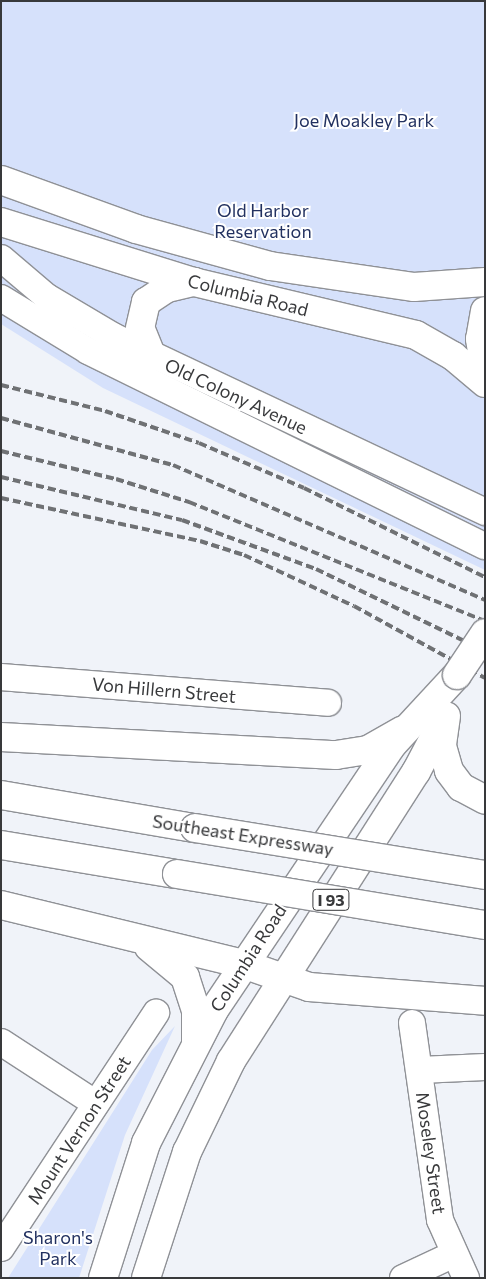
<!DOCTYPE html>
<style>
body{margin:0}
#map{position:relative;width:486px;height:1279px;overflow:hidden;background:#f0f3f9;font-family:Commissioner,sans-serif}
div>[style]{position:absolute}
.green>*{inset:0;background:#d6e1fb}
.roads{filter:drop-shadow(1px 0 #8f9196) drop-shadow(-1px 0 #8f9196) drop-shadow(0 1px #8f9196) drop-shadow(0 -1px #8f9196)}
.minor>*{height:26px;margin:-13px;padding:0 13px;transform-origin:13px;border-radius:13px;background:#fff}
.major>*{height:28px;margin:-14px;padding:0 14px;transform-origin:14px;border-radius:14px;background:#fff}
.highway>*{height:28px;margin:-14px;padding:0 14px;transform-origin:14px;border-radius:14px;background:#fff}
.rail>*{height:4px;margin-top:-2px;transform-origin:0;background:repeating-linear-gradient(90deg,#6f7174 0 8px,transparent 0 12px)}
.bridges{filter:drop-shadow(1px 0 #8f9196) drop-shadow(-1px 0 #8f9196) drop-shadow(0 1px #8f9196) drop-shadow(0 -1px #8f9196)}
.major-bridge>*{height:28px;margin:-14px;padding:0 14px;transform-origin:14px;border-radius:14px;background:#fff}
.highway-bridge>*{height:28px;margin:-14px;padding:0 14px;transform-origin:14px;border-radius:14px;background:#fff}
span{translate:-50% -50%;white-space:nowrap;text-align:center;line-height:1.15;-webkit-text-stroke:4px #fff;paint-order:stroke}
.shield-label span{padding:1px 4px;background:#fff;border:1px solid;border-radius:4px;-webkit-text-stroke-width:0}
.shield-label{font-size:16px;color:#38393b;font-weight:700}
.park-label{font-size:18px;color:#223160}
.street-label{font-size:18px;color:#38393b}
.frame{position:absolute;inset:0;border:2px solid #38393b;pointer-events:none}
</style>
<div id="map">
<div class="green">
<i style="clip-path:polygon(1px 1px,485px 1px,485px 570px,103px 388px,1px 324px)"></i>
<i style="clip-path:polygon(175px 1026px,125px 1135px,79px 1278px,8px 1278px,152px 1050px)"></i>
</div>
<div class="roads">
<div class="minor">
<i style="left:1px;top:258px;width:60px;rotate:40.3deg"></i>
<i style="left:47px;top:297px;width:77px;rotate:30.6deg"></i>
<i style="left:113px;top:336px;width:412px;rotate:25.3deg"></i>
<i style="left:1px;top:298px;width:102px;rotate:31.3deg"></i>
<i style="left:88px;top:351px;width:442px;rotate:26.2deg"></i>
<i style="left:1px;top:677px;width:328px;rotate:4.5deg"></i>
<i style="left:412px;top:1023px;width:199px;rotate:81.9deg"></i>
<i style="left:440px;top:1220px;width:64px;rotate:65.9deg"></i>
<i style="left:1px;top:1042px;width:113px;rotate:33.1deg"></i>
<i style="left:420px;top:1070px;width:65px;rotate:-2.6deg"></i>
<i style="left:1px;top:1248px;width:282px;rotate:-56.6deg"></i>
<i style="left:403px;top:1278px;width:56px;rotate:-25.2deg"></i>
</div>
<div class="major">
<i style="left:1px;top:180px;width:144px;rotate:19.9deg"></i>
<i style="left:136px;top:229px;width:139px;rotate:15.4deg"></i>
<i style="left:270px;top:266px;width:146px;rotate:8.3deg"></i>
<i style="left:414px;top:287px;width:71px;rotate:-4deg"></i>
<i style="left:1px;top:222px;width:202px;rotate:17.3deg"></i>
<i style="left:194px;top:282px;width:228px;rotate:13.4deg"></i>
<i style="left:416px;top:335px;width:43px;rotate:29.6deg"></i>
<i style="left:453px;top:356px;width:42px;rotate:40.2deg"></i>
<i style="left:485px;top:311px;width:28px;rotate:100deg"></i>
<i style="left:480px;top:339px;width:32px;rotate:81deg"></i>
<i style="left:152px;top:357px;width:31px;rotate:-112deg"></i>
<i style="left:140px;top:328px;width:27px;rotate:-77deg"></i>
<i style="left:146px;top:302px;width:25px;rotate:-34deg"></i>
<i style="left:167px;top:288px;width:28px;rotate:-13deg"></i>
<i style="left:103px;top:1278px;width:142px;rotate:-72.3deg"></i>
<i style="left:146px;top:1143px;width:149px;rotate:-62.9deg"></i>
<i style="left:214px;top:1010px;width:321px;rotate:-56.1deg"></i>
<i style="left:393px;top:744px;width:94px;rotate:-47.2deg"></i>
<i style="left:146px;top:1278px;width:133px;rotate:-72deg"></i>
<i style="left:187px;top:1152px;width:101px;rotate:-64.2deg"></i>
<i style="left:231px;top:1061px;width:343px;rotate:-57.4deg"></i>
<i style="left:416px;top:772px;width:62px;rotate:-62.2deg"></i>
</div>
<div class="highway">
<i style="left:446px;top:716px;width:30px;rotate:98deg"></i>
<i style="left:442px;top:746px;width:26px;rotate:74deg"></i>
<i style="left:449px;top:771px;width:20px;rotate:53deg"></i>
<i style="left:461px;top:787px;width:27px;rotate:28deg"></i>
<i style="left:1px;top:737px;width:335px;rotate:3.1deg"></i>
<i style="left:336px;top:755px;width:32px;rotate:-9deg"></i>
<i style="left:368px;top:750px;width:40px;rotate:-29.7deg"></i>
<i style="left:1px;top:795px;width:197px;rotate:9.7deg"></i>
<i style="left:1px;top:845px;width:178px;rotate:9.4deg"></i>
<i style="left:1px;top:905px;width:249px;rotate:13.7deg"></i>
<i style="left:243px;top:964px;width:70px;rotate:19.2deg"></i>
<i style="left:309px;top:987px;width:177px;rotate:4.5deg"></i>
<i style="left:149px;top:947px;width:47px;rotate:39.8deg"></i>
<i style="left:185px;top:977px;width:35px;rotate:72deg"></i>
<i style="left:196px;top:1010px;width:31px;rotate:90deg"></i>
</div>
</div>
<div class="rail">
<i style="left:1px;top:385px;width:107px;rotate:14deg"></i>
<i style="left:105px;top:411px;width:99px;rotate:18.8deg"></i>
<i style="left:199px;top:443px;width:114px;rotate:23.2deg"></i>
<i style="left:304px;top:488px;width:202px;rotate:26.2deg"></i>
<i style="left:1px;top:418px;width:178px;rotate:15.3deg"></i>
<i style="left:173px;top:465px;width:340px;rotate:23.4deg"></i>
<i style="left:1px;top:451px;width:118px;rotate:13.7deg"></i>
<i style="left:116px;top:479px;width:77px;rotate:17.5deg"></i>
<i style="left:189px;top:502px;width:319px;rotate:21.9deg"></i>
<i style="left:1px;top:477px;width:186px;rotate:13.4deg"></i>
<i style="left:182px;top:520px;width:143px;rotate:20.1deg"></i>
<i style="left:316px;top:569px;width:188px;rotate:25.9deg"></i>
<i style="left:1px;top:498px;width:204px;rotate:12.2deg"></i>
<i style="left:200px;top:541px;width:46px;rotate:17.7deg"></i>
<i style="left:244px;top:555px;width:121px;rotate:24.9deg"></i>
<i style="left:354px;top:606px;width:149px;rotate:28.8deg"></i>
</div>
<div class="bridges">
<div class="major-bridge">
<i style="left:457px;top:675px;width:50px;rotate:-56.3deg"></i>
</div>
<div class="highway-bridge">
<i style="left:195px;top:828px;width:294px;rotate:9.2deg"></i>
<i style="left:177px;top:874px;width:312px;rotate:9.4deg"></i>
</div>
</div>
<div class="shield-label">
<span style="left:331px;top:900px">I 93</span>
</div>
<div class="park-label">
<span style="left:364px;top:120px">Joe Moakley Park</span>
<span style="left:263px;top:221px">Old Harbor<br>Reservation</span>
<span style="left:58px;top:1248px">Sharon's<br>Park</span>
</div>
<div class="street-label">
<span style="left:248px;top:295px;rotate:14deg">Columbia Road</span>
<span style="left:236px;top:396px;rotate:25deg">Old Colony Avenue</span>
<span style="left:164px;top:690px;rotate:5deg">Von Hillern Street</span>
<span style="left:243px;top:835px;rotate:9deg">Southeast Expressway</span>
<span style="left:248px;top:958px;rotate:-57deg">Columbia Road</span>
<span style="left:79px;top:1130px;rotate:-57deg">Mount Vernon Street</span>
<span style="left:431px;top:1153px;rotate:82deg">Moseley Street</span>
</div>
<div class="frame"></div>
</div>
